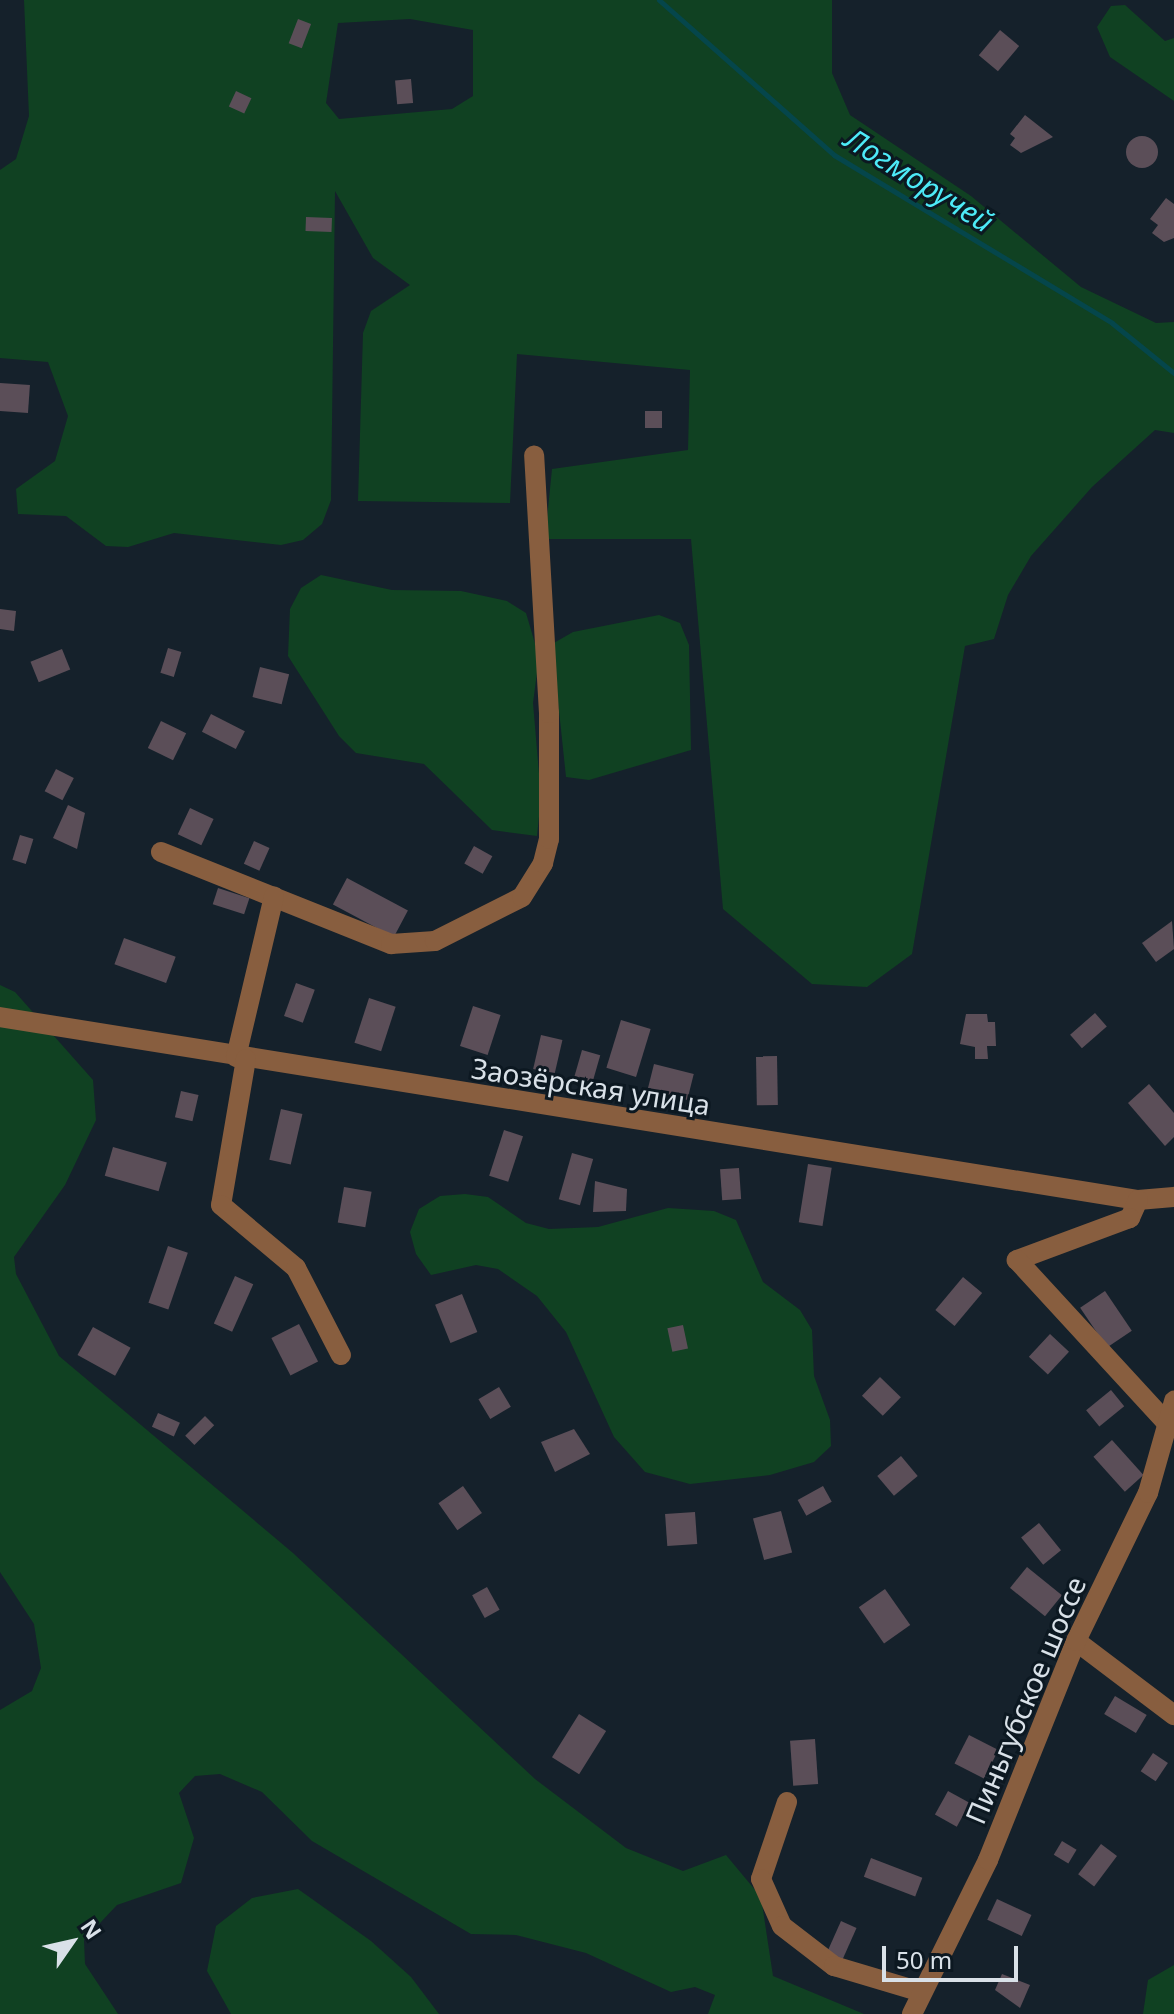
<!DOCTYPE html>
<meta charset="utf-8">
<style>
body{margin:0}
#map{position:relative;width:1174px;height:2014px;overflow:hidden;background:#15212b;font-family:"Noto Sans",sans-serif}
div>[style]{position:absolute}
.green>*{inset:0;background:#104122}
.stream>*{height:5px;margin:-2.5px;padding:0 2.5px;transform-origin:2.5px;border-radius:2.5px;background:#05464b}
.building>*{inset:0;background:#5b4e58;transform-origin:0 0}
.round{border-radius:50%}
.minor>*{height:20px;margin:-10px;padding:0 10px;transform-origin:10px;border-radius:10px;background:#885e3f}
span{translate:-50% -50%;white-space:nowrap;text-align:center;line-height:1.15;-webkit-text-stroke:6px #0c1821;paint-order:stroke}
.street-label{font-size:28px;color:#d9e1e8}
.water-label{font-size:30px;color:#4deaf7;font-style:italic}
.north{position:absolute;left:32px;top:1902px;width:80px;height:80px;-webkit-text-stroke:6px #0c1821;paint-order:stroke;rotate:56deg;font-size:22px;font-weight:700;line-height:32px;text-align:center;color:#d9e1e8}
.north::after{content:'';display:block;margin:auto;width:28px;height:36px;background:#d9e1e8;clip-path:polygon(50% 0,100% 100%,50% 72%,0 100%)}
.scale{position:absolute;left:882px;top:1946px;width:136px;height:36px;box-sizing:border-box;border:4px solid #d9e1e8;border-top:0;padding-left:10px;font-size:24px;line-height:28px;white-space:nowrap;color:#d9e1e8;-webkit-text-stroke:6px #0c1821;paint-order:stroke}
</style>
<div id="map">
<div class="green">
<i style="clip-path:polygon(evenodd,24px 0,832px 0,832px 73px,850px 115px,971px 196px,1081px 287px,1156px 323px,1174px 322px,1174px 433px,1155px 430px,1092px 487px,1031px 556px,1008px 595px,994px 639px,965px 646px,912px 954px,867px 987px,812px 984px,723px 909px,691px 539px,545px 539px,552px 469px,688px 450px,690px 370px,517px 354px,510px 503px,358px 501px,363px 333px,371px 311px,410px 285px,373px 258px,335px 191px,331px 500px,322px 524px,303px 540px,281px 545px,174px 533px,128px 547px,106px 546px,66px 516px,18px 514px,16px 489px,55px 461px,68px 416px,48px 362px,0 358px,0 170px,16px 159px,29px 116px,24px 0,410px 19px,473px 30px,473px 96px,452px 109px,339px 119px,326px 103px,338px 23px,410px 19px)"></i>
<i style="clip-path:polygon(1125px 5px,1165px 41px,1174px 38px,1174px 101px,1110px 57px,1097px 27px,1111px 6px)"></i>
<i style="clip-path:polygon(321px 575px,392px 590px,461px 591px,507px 601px,526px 613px,539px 657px,533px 703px,541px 797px,537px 836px,492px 830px,424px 764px,356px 753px,339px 736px,288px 656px,290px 609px,301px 588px)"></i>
<i style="clip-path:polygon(659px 615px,680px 623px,689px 645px,691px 750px,589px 780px,566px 777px,552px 644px,573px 632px)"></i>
<i style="clip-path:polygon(0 985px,15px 992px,93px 1080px,96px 1120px,65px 1185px,14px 1257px,16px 1274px,59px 1356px,293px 1553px,535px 1779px,626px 1848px,683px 1871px,726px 1855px,761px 1897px,773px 1976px,864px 2014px,708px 2014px,715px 1995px,695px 1987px,671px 1992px,586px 1953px,516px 1935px,471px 1934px,312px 1841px,262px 1792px,220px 1774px,195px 1776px,179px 1793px,194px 1838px,181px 1883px,117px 1905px,84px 1940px,85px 1964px,118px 2014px,0 2014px,0 1710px,32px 1691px,41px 1668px,34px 1624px,0 1572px)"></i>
<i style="clip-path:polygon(465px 1194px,488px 1197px,526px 1223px,549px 1229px,598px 1227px,668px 1208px,714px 1211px,736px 1220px,763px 1282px,800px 1310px,812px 1330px,814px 1376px,830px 1420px,831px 1446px,814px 1462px,770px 1475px,690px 1484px,645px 1472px,614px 1437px,566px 1332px,537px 1296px,498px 1269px,476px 1265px,431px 1275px,416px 1254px,410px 1232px,419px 1209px,440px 1196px)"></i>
<i style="clip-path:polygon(298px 1889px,371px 1941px,411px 1977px,439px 2014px,231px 2014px,207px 1971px,216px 1926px,252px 1898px)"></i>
<i style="clip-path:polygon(1174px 1965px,1174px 2014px,1143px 2014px,1148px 1980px)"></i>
</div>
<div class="stream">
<i style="left:659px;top:0;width:234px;rotate:41.5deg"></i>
<i style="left:834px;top:155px;width:325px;rotate:31.1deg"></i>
<i style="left:1112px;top:323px;width:80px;rotate:38.9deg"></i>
</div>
<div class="building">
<i style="left:298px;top:19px;width:14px;height:26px;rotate:21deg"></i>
<i style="left:1000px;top:30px;width:25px;height:33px;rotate:40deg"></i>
<i style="left:411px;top:79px;width:24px;height:16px;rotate:85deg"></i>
<i style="left:236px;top:91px;width:17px;height:17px;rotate:25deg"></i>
<i style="clip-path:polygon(1025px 115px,1053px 137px,1021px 153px,1010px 145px,1015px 138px,1010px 134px)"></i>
<i class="round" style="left:1126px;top:136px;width:32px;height:32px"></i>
<i style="clip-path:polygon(1166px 198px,1174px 204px,1174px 238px,1164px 242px,1152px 233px,1158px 225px,1150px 219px)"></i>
<i style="left:306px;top:217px;width:26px;height:14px;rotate:2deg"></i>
<i style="left:0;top:383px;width:30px;height:28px;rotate:4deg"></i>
<i style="left:645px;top:411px;width:17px;height:17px"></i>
<i style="clip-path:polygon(0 609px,16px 611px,14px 631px,0 629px)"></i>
<i style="left:168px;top:648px;width:14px;height:26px;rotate:17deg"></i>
<i style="left:62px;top:649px;width:22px;height:34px;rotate:68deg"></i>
<i style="left:260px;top:667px;width:30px;height:31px;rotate:14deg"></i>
<i style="left:211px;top:714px;width:38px;height:20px;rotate:27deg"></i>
<i style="left:161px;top:721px;width:28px;height:30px;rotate:26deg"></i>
<i style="left:56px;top:769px;width:20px;height:25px;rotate:27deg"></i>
<i style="clip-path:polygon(68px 805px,85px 813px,77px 849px,53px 838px)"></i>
<i style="left:190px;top:808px;width:26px;height:29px;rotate:25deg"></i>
<i style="left:20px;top:835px;width:14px;height:26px;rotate:17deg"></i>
<i style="left:254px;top:841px;width:17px;height:25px;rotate:24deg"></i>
<i style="left:474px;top:846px;width:21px;height:20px;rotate:29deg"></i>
<i style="left:347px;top:878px;width:69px;height:30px;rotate:28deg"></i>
<i style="left:218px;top:888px;width:33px;height:17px;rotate:18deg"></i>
<i style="clip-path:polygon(1172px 921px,1174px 949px,1156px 962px,1142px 943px)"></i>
<i style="left:124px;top:938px;width:55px;height:28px;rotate:20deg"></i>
<i style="left:296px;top:983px;width:20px;height:35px;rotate:20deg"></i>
<i style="left:369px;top:998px;width:28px;height:47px;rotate:18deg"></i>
<i style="left:473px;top:1006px;width:29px;height:42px;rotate:18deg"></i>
<i style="left:1095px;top:1013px;width:18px;height:33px;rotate:49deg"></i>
<i style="clip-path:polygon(966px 1014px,987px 1014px,988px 1022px,995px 1022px,996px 1046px,987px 1046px,988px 1059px,975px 1059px,975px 1047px,960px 1044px)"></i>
<i style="left:621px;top:1020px;width:31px;height:50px;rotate:17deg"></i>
<i style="left:541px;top:1035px;width:22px;height:35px;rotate:13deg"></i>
<i style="left:582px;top:1050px;width:19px;height:32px;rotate:16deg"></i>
<i style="left:777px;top:1056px;width:49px;height:21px;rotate:89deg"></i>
<i style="left:654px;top:1064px;width:41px;height:27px;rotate:14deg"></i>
<i style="clip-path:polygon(1149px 1084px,1174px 1113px,1174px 1137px,1165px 1146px,1128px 1103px)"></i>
<i style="left:181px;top:1091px;width:18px;height:27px;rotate:13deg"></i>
<i style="left:281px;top:1109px;width:22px;height:52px;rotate:13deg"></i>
<i style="left:504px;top:1130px;width:20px;height:48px;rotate:18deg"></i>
<i style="left:113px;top:1147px;width:56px;height:30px;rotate:16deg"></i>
<i style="left:572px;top:1153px;width:22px;height:48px;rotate:16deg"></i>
<i style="left:808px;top:1164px;width:24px;height:59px;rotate:9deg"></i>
<i style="left:739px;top:1168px;width:31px;height:19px;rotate:86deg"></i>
<i style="clip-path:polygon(595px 1181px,627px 1189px,626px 1211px,593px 1212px)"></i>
<i style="left:344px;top:1187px;width:28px;height:36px;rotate:10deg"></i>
<i style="left:168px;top:1246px;width:21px;height:60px;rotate:19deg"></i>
<i style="left:235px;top:1276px;width:20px;height:52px;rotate:24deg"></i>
<i style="left:963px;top:1277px;width:25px;height:43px;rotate:40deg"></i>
<i style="left:1105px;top:1291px;width:48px;height:30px;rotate:56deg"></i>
<i style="left:462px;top:1294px;width:41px;height:29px;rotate:68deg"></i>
<i style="left:299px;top:1324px;width:42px;height:31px;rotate:63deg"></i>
<i style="left:683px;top:1325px;width:24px;height:16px;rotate:78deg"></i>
<i style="left:93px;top:1327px;width:43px;height:32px;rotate:29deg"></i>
<i style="left:1050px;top:1334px;width:26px;height:31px;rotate:43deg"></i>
<i style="left:880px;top:1377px;width:29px;height:26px;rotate:44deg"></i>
<i style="left:499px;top:1387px;width:23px;height:24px;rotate:59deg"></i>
<i style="left:1111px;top:1390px;width:21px;height:32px;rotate:51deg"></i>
<i style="left:158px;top:1413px;width:24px;height:15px;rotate:24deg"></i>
<i style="left:205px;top:1416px;width:13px;height:28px;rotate:45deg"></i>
<i style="clip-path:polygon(574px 1429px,590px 1454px,555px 1472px,541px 1442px)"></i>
<i style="left:1112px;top:1440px;width:47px;height:25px;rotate:48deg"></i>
<i style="left:901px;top:1456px;width:26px;height:31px;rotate:50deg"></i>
<i style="left:463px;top:1486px;width:33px;height:30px;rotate:55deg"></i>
<i style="left:823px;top:1486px;width:18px;height:29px;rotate:61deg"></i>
<i style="left:781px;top:1511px;width:43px;height:29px;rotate:75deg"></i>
<i style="left:695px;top:1512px;width:32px;height:30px;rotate:86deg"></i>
<i style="left:1039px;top:1523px;width:35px;height:23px;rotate:51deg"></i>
<i style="left:1027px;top:1567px;width:45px;height:27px;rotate:39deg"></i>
<i style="left:487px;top:1587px;width:26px;height:17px;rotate:61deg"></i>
<i style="left:885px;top:1589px;width:44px;height:32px;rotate:55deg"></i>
<i style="left:1115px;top:1696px;width:37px;height:21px;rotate:31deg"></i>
<i style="left:579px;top:1714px;width:32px;height:51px;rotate:32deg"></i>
<i style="left:969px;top:1735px;width:33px;height:32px;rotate:27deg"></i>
<i style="left:815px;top:1739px;width:45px;height:25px;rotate:86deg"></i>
<i style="left:1153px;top:1753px;width:18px;height:22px;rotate:34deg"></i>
<i style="left:948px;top:1791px;width:25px;height:27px;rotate:29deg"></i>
<i style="left:1062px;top:1841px;width:17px;height:16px;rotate:31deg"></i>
<i style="left:1101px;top:1844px;width:20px;height:38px;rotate:37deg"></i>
<i style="left:871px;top:1858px;width:55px;height:20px;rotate:21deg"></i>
<i style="left:997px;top:1899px;width:38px;height:23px;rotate:25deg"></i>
<i style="left:841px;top:1921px;width:17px;height:35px;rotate:24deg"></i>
<i style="clip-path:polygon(1002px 1974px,1030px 1985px,1020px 2008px,995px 1990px)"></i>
</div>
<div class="minor">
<i style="left:161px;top:852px;width:248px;rotate:21.8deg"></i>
<i style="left:391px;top:944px;width:44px;rotate:-3.9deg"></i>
<i style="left:435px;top:941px;width:97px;rotate:-26.8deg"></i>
<i style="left:522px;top:897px;width:40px;rotate:-58deg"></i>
<i style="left:543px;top:863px;width:25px;rotate:-76deg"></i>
<i style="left:549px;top:839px;width:126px;rotate:-90deg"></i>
<i style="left:549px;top:713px;width:258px;rotate:-93.3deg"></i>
<i style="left:0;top:1017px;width:1153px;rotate:9.14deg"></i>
<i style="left:1138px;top:1200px;width:36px;rotate:-5deg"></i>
<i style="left:236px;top:1057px;width:165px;rotate:-76.7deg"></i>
<i style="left:246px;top:1059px;width:148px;rotate:99.7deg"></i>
<i style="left:221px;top:1205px;width:98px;rotate:40deg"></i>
<i style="left:296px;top:1268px;width:98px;rotate:62.7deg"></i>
<i style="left:1138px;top:1200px;width:20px;rotate:114deg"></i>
<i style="left:1130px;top:1218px;width:121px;rotate:159.6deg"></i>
<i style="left:1017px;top:1260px;width:223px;rotate:47.4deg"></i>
<i style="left:1076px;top:1641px;width:123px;rotate:37.1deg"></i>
<i style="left:787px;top:1802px;width:81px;rotate:108.7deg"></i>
<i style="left:761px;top:1879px;width:51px;rotate:65.9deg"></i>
<i style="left:782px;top:1926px;width:66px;rotate:37.6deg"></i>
<i style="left:834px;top:1966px;width:91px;rotate:16.6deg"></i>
<i style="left:912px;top:2014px;width:172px;rotate:-63.7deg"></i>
<i style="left:988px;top:1860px;width:236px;rotate:-68.1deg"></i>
<i style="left:1076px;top:1641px;width:165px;rotate:-64.1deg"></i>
<i style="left:1148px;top:1493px;width:96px;rotate:-74.2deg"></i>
</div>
<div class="street-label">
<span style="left:591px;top:1086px;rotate:9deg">Заозёрская улица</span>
<span style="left:1025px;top:1700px;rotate:-67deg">Пиньгубское шоссе</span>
</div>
<div class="water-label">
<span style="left:919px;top:180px;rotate:32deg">Логморучей</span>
</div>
<div class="north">N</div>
<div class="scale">50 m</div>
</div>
